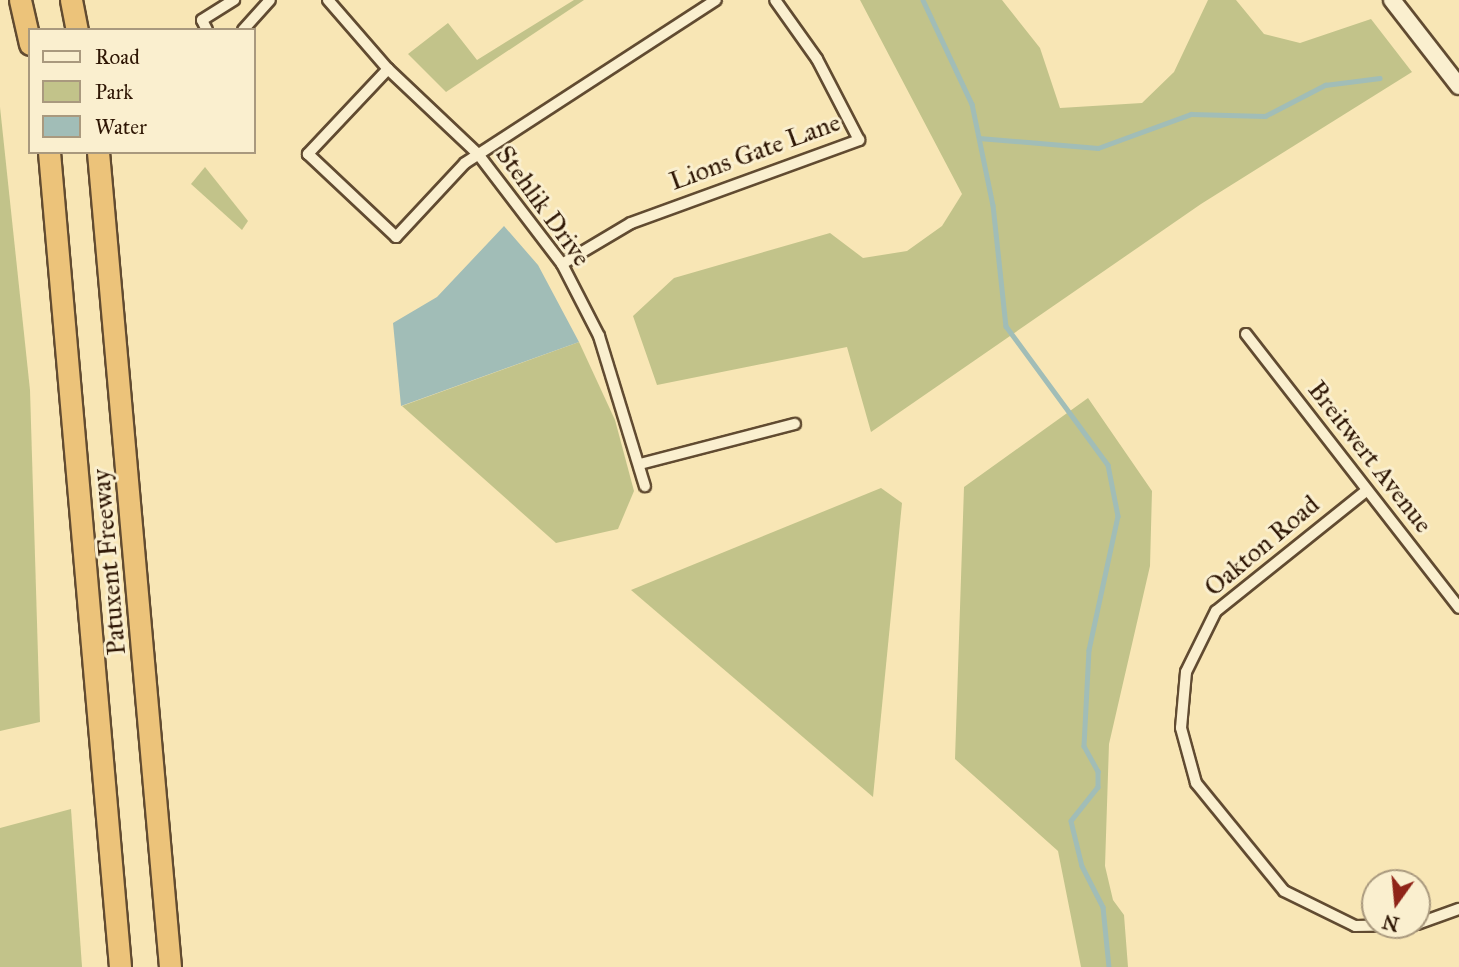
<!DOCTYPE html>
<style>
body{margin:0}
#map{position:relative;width:1459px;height:967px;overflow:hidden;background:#f8e6b5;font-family:"IM FELL Great Primer",serif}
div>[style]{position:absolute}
.green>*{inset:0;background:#c2c38a}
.water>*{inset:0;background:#a1bdb7}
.stream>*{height:4.5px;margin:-2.25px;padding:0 2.25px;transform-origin:2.25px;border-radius:2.25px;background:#a1bdb7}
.roads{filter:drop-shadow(2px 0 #614b31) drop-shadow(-2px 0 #614b31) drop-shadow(0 2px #614b31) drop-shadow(0 -2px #614b31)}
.street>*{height:10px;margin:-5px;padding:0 5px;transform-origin:5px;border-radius:5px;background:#faefcf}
.secondary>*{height:16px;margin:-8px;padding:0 8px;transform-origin:8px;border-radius:8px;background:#faefcf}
.highway>*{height:21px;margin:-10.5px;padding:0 10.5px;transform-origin:10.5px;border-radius:10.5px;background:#ecc37a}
span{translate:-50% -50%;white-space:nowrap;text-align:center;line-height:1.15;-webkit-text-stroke:6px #faefcf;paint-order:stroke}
.street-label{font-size:26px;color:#2f1705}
.legend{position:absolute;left:28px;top:28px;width:228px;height:126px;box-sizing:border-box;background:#faefcf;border:2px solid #a9997e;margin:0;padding:9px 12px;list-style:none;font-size:21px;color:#2f1705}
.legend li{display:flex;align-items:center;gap:14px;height:35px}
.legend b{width:35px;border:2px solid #a9997e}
.north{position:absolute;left:1361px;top:869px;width:70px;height:70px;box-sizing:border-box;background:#faefcf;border:2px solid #a9997e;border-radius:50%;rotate:195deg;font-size:19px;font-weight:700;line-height:28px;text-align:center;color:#2f1705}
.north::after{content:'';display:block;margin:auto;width:24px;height:32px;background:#8f2418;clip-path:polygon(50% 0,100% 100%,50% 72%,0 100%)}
</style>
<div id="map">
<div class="green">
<i style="clip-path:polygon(574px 0,584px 0,446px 92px,408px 54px,448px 23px,477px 60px)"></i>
<i style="clip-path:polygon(860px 0,1002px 0,1040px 48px,1060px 108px,1142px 103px,1174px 72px,1208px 0,1236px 0,1264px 34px,1300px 43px,1371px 19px,1412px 72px,1201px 204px,871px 432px,847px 347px,657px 385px,633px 316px,674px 278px,830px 233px,863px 258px,907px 251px,942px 226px,962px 194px)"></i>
<i style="clip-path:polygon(0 107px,30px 390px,40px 722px,0 731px)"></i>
<i style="clip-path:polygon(205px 167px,248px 221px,242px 230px,191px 184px)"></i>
<i style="clip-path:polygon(579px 342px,615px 420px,634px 491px,618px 529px,556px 543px,402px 406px)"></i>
<i style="clip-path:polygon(1088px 398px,1152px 491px,1150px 566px,1109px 744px,1105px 866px,1113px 900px,1124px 915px,1128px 967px,1081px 967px,1058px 851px,955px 759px,964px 487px)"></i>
<i style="clip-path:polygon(881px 488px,902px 503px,873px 797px,631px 590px)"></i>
<i style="clip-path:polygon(71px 809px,82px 967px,0 967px,0 828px)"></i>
</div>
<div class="water">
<i style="clip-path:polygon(504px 226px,538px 265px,579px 342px,401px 406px,393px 323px,437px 297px)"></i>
</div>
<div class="stream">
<i style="left:923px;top:0;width:115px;rotate:64.8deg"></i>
<i style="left:972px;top:104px;width:103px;rotate:78.3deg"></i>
<i style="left:993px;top:205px;width:122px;rotate:83.9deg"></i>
<i style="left:1006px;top:326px;width:172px;rotate:53.7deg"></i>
<i style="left:1108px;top:465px;width:52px;rotate:78.9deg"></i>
<i style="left:1118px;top:516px;width:137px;rotate:102.2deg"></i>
<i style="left:1089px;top:650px;width:96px;rotate:93deg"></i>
<i style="left:1084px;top:746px;width:29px;rotate:61deg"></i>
<i style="left:1098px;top:771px;width:16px;rotate:90deg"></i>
<i style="left:1098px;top:787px;width:43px;rotate:128.5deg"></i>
<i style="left:1071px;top:821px;width:46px;rotate:76.3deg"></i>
<i style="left:1082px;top:866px;width:46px;rotate:62.9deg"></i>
<i style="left:1103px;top:907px;width:60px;rotate:84.3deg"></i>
<i style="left:979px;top:138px;width:119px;rotate:4.8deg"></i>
<i style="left:1098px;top:148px;width:99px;rotate:-20.1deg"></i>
<i style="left:1191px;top:114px;width:74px;rotate:1.5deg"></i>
<i style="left:1265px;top:116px;width:68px;rotate:-27.3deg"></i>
<i style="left:1325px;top:85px;width:55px;rotate:-7.3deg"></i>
</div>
<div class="roads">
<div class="street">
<i style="left:328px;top:0;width:91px;rotate:49deg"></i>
<i style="left:388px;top:69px;width:124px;rotate:43.4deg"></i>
<i style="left:478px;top:154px;width:138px;rotate:52.6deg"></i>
<i style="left:562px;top:264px;width:81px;rotate:62.8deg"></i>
<i style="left:599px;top:336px;width:157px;rotate:73deg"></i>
<i style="left:207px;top:30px;width:11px;rotate:-117deg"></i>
<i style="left:202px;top:20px;width:38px;rotate:-32deg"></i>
<i style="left:243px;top:30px;width:40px;rotate:-48deg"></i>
<i style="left:388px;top:69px;width:117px;rotate:133.3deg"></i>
<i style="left:308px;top:154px;width:121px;rotate:43.3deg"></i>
<i style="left:396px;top:237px;width:101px;rotate:-47deg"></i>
<i style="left:465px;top:163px;width:299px;rotate:-33deg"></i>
<i style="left:562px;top:264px;width:80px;rotate:-30.7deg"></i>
<i style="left:631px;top:223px;width:243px;rotate:-20deg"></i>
<i style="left:859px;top:140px;width:91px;rotate:-117.4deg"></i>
<i style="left:817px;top:59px;width:72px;rotate:-125.4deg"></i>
<i style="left:1246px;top:334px;width:347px;rotate:52.1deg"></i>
<i style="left:640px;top:464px;width:160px;rotate:-14.5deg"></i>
<i style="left:1366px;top:491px;width:192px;rotate:141.3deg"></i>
<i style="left:1216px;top:611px;width:68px;rotate:116.2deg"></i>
<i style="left:1186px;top:672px;width:56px;rotate:95.1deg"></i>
<i style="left:1181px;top:728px;width:57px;rotate:74.7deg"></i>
<i style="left:1196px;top:783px;width:139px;rotate:50.8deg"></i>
<i style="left:1284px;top:891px;width:79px;rotate:26.2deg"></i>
<i style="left:1355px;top:926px;width:58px;rotate:-1deg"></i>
<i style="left:1417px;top:924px;width:45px;rotate:-19.7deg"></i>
</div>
<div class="secondary">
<i style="left:1392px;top:0;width:109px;rotate:52.1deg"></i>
</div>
<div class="highway">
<i style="left:20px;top:0;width:45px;rotate:77.2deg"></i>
<i style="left:71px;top:0;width:31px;rotate:79deg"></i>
<i style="left:49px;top:152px;width:818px;rotate:85.02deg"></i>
<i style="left:98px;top:152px;width:818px;rotate:84.95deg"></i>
</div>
</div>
<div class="street-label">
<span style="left:755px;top:152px;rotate:-20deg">Lions Gate Lane</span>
<span style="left:543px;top:206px;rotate:54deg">Stehlik Drive</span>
<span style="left:1370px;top:457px;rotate:52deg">Breitwert Avenue</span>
<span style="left:1262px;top:546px;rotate:-40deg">Oakton Road</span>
<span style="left:109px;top:562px;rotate:-95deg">Patuxent Freeway</span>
</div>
<ul class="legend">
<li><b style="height:9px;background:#faefcf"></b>Road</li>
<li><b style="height:19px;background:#c2c38a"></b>Park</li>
<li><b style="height:19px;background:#a1bdb7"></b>Water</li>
</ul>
<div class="north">N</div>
</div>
